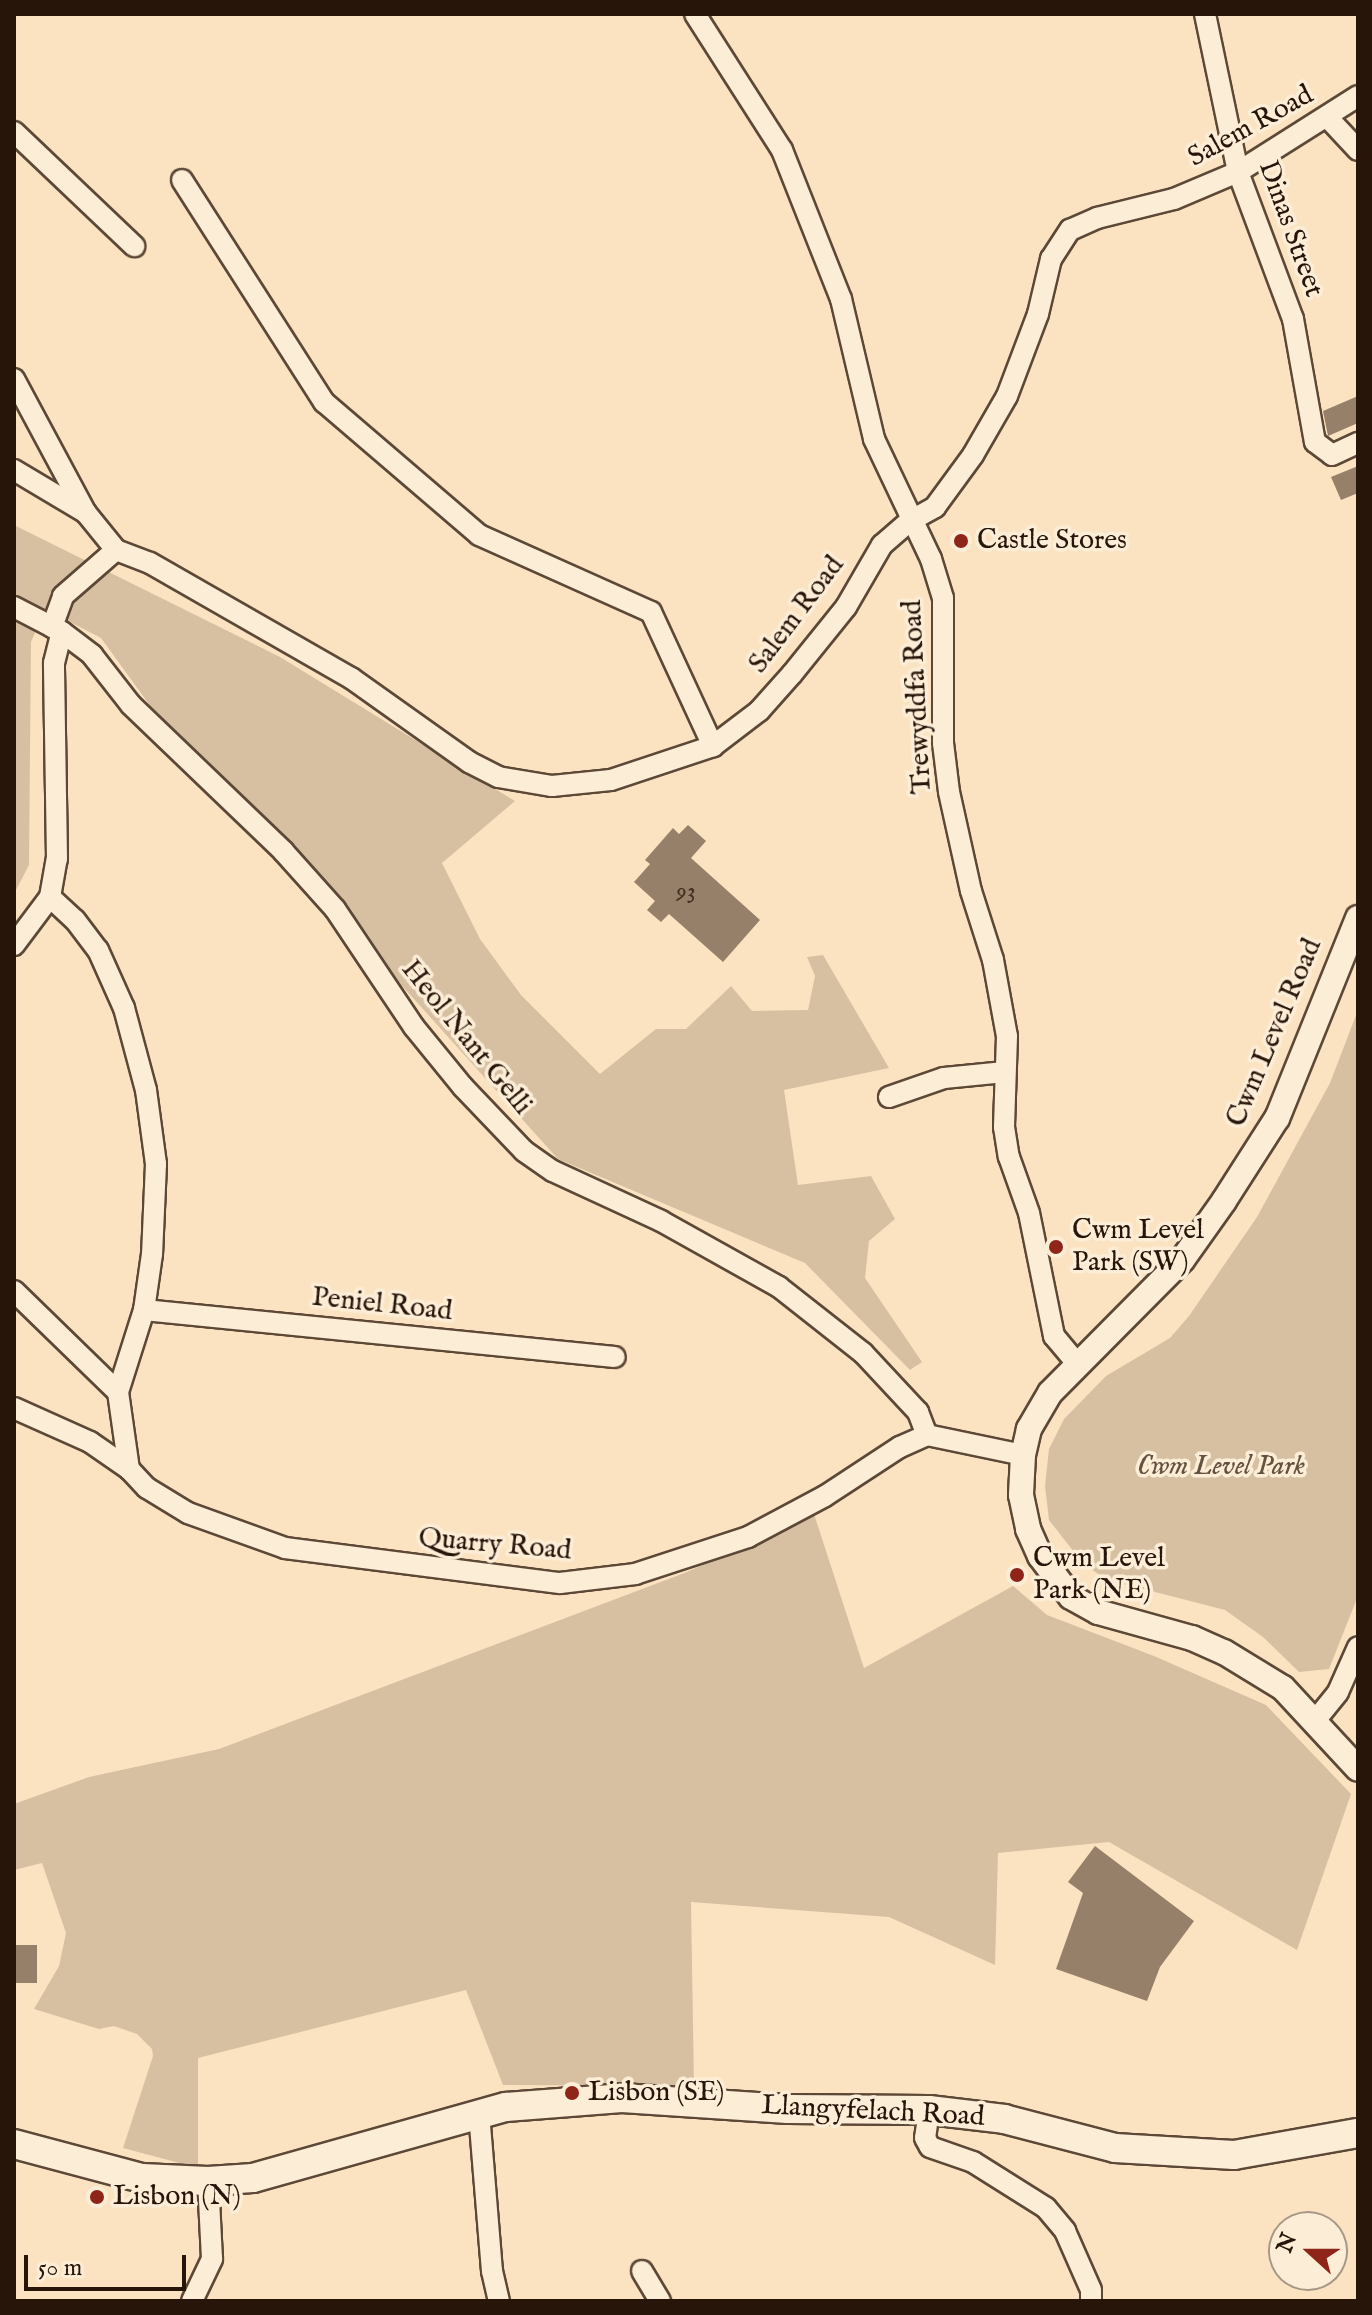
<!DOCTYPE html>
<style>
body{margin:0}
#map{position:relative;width:1372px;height:2315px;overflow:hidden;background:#fbe3c1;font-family:"IM FELL English",serif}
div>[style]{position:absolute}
.green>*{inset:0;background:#d7c0a2}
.building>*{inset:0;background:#968069;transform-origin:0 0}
.roads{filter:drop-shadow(2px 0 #5d4837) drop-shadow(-2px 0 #5d4837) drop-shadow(0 2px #5d4837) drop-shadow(0 -2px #5d4837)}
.minor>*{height:20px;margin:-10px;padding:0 10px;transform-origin:10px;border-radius:10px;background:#fcedd7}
.tertiary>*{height:24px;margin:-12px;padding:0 12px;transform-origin:12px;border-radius:12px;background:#fcedd7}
.secondary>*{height:28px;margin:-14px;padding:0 14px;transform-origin:14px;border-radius:14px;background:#fcedd7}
.dots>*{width:22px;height:22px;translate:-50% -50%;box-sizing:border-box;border:4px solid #fcedd7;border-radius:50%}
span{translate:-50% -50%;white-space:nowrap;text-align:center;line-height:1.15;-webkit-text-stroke:7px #fcedd7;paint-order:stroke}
.number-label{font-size:24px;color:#443021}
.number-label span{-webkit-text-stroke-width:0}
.street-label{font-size:28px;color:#281509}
.poi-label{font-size:28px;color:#281509}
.left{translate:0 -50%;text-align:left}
.park-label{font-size:28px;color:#65513f;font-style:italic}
.frame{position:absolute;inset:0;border:16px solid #281509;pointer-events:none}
.north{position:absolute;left:1268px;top:2211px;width:80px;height:80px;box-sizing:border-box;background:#fcedd7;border:2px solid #a79785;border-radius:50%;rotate:291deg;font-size:22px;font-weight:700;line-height:32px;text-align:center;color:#281509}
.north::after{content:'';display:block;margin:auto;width:28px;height:36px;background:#8f2418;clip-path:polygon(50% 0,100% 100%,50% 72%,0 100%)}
.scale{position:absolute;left:24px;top:2255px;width:162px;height:36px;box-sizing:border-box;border:4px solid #281509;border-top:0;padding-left:10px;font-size:24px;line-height:28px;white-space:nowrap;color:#281509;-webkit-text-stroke:6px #fcedd7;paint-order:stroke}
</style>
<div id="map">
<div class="green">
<i style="clip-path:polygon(14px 525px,280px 657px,515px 801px,442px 863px,480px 939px,521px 995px,600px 1074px,656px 1029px,686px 1029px,731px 986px,752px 1011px,808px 1010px,815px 976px,807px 957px,823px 955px,889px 1068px,784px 1090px,798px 1185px,871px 1176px,895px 1219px,869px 1241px,865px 1278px,922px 1362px,910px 1370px,805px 1263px,558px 1159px,151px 707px,101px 638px,45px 609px,31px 642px,29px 865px,14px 894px)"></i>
<i style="clip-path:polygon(1358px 1010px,1358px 1596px,1329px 1669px,1299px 1672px,1263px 1637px,1225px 1610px,1124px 1584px,1098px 1574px,1081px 1561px,1049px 1520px,1045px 1486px,1049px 1449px,1064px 1419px,1106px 1376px,1170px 1338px,1189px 1316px,1257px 1217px,1330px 1083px)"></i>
<i style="clip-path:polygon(814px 1514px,864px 1668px,1013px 1586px,1047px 1615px,1154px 1656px,1266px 1705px,1351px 1794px,1297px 1950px,1109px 1842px,998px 1853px,995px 1965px,889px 1917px,691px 1902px,694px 2086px,503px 2085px,466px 1990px,198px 2058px,198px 2168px,123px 2148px,153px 2056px,152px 2049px,137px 2034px,114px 2026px,99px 2029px,34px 2009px,59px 1966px,66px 1933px,42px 1863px,14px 1870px,14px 1804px,89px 1777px,219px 1749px,687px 1572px)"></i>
</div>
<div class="building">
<i style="clip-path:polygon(1358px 396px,1358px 423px,1328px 436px,1323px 411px)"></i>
<i style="clip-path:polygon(1358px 466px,1358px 493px,1341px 500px,1331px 477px)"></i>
<i style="clip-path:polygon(688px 825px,706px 841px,691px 858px,760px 920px,723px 962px,669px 914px,661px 922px,647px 910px,655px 901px,634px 882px,650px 864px,645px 860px,673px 828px,679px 834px)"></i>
<i style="clip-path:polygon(1095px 1846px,1194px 1921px,1160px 1967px,1147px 2001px,1056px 1969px,1083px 1893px,1068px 1882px)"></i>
<i style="left:14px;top:1945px;width:23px;height:38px"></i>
</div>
<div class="roads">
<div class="minor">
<i style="left:695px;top:14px;width:161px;rotate:57.4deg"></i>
<i style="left:782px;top:150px;width:160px;rotate:68.4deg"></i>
<i style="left:841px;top:299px;width:144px;rotate:76.7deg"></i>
<i style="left:874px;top:439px;width:133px;rotate:64.6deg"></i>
<i style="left:931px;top:559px;width:41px;rotate:72.9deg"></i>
<i style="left:943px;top:598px;width:145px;rotate:90deg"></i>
<i style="left:943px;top:743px;width:49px;rotate:83deg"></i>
<i style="left:949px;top:792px;width:101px;rotate:77.5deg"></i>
<i style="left:971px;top:891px;width:72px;rotate:72.3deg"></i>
<i style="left:993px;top:960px;width:77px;rotate:79.6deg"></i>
<i style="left:1007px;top:1036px;width:91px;rotate:91.9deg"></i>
<i style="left:1004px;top:1127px;width:30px;rotate:81deg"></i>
<i style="left:1009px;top:1157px;width:59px;rotate:70.3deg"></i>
<i style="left:1029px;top:1213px;width:126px;rotate:78.5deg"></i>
<i style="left:1054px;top:1336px;width:35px;rotate:50deg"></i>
<i style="left:1205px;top:14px;width:161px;rotate:78.2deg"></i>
<i style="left:1238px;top:172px;width:157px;rotate:69.5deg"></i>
<i style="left:1293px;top:319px;width:125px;rotate:79.9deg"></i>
<i style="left:1315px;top:442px;width:21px;rotate:37deg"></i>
<i style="left:1332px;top:455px;width:29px;rotate:-25deg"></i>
<i style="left:1328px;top:118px;width:44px;rotate:46.8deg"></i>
<i style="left:14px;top:132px;width:166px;rotate:43.5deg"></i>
<i style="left:182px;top:180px;width:264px;rotate:57.4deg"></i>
<i style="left:324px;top:402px;width:204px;rotate:40.6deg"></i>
<i style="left:479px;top:535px;width:188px;rotate:24.1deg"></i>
<i style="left:651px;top:612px;width:148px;rotate:65.2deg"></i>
<i style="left:14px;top:379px;width:152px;rotate:61.8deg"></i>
<i style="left:86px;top:513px;width:48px;rotate:51deg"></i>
<i style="left:14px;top:470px;width:84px;rotate:30.8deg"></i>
<i style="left:14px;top:607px;width:54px;rotate:27.5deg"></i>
<i style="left:62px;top:632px;width:38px;rotate:37deg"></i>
<i style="left:92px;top:655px;width:63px;rotate:52deg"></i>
<i style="left:131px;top:705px;width:211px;rotate:43.8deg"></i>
<i style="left:283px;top:851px;width:78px;rotate:48.1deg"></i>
<i style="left:335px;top:909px;width:142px;rotate:56.2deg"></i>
<i style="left:414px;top:1027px;width:77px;rotate:50.8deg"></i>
<i style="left:463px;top:1087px;width:88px;rotate:46.4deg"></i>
<i style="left:524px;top:1151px;width:35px;rotate:35deg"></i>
<i style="left:553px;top:1171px;width:119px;rotate:24.8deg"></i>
<i style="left:661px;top:1221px;width:135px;rotate:29.2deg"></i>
<i style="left:779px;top:1287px;width:107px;rotate:38.2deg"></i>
<i style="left:863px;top:1353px;width:81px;rotate:47deg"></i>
<i style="left:918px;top:1412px;width:25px;rotate:69deg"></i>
<i style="left:52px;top:627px;width:33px;rotate:-70deg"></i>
<i style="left:63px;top:596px;width:70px;rotate:-41deg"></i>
<i style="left:116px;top:550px;width:36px;rotate:21deg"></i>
<i style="left:150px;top:563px;width:232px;rotate:29.8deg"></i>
<i style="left:351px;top:678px;width:145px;rotate:35.4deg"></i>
<i style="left:469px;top:762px;width:33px;rotate:27deg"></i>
<i style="left:498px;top:777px;width:55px;rotate:9.5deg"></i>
<i style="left:552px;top:786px;width:59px;rotate:-5.8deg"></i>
<i style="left:611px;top:780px;width:108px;rotate:-18.4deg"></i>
<i style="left:713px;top:746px;width:58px;rotate:-37.3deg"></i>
<i style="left:759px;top:711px;width:50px;rotate:-48.3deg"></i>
<i style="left:792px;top:674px;width:86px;rotate:-51.1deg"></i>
<i style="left:846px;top:607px;width:72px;rotate:-59.9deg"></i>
<i style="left:882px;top:545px;width:37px;rotate:-41deg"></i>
<i style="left:910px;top:521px;width:29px;rotate:-29deg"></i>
<i style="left:935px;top:507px;width:64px;rotate:-53.8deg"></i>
<i style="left:973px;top:455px;width:68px;rotate:-60deg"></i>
<i style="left:1007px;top:396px;width:88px;rotate:-69.3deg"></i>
<i style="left:1038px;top:314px;width:57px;rotate:-76.7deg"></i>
<i style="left:1051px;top:259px;width:35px;rotate:-57deg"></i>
<i style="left:1070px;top:230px;width:30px;rotate:-24deg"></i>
<i style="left:1097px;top:218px;width:79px;rotate:-13.9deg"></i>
<i style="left:1174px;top:199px;width:69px;rotate:-22.9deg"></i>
<i style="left:1238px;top:172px;width:142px;rotate:-32.3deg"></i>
<i style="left:50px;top:897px;width:34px;rotate:43deg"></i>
<i style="left:75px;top:920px;width:38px;rotate:53deg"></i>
<i style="left:98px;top:950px;width:64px;rotate:65.9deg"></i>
<i style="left:124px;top:1008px;width:85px;rotate:75deg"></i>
<i style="left:146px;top:1090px;width:75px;rotate:82.3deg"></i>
<i style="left:156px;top:1164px;width:90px;rotate:92.5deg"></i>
<i style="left:152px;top:1254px;width:57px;rotate:98.1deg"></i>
<i style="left:144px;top:1310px;width:86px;rotate:107.6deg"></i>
<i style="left:14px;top:945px;width:60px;rotate:-53.1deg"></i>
<i style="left:50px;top:897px;width:39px;rotate:-80deg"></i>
<i style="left:57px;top:859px;width:196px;rotate:-90.9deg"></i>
<i style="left:54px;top:663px;width:32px;rotate:-76deg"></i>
<i style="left:889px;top:1097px;width:58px;rotate:-19.1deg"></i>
<i style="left:944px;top:1078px;width:61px;rotate:-5.6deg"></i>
<i style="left:14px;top:1291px;width:145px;rotate:44.2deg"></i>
<i style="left:118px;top:1392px;width:78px;rotate:81.9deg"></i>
<i style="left:144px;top:1310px;width:473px;rotate:5.7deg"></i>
<i style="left:14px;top:1408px;width:83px;rotate:24.1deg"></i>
<i style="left:90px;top:1442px;width:47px;rotate:34.7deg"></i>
<i style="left:129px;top:1469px;width:26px;rotate:47deg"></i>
<i style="left:147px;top:1488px;width:48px;rotate:31.4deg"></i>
<i style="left:188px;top:1513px;width:103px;rotate:19.8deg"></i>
<i style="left:285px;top:1548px;width:277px;rotate:7.3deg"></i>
<i style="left:560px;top:1583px;width:76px;rotate:-6.8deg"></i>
<i style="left:635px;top:1574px;width:119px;rotate:-18.1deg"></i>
<i style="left:748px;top:1537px;width:87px;rotate:-28deg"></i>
<i style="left:825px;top:1496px;width:90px;rotate:-33.2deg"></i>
<i style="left:900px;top:1447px;width:30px;rotate:-24deg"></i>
<i style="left:927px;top:1435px;width:98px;rotate:11.8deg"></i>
<i style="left:1314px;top:1722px;width:38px;rotate:-51deg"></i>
<i style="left:1338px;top:1692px;width:49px;rotate:-66deg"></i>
<i style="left:929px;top:2110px;width:28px;rotate:98deg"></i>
<i style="left:925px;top:2138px;width:10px;rotate:61deg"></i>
<i style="left:930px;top:2147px;width:46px;rotate:19.2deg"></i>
<i style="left:973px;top:2162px;width:86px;rotate:32.2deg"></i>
<i style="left:1046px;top:2208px;width:30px;rotate:50deg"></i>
<i style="left:1065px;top:2231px;width:64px;rotate:66.2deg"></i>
<i style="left:1091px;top:2290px;width:11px;rotate:90deg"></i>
<i style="left:479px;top:2113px;width:159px;rotate:85.3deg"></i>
<i style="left:492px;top:2271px;width:31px;rotate:77deg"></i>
<i style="left:642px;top:2271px;width:35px;rotate:59deg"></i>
<i style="left:192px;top:2301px;width:47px;rotate:-64.5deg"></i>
<i style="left:212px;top:2259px;width:78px;rotate:-92.9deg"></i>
</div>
<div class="tertiary">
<i style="left:1358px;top:918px;width:216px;rotate:112deg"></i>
<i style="left:1277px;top:1118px;width:98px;rotate:122.6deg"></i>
<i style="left:1224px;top:1201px;width:72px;rotate:125.4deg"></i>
<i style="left:1182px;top:1260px;width:187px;rotate:134.8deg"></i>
<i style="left:1050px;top:1393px;width:42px;rotate:120.3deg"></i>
<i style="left:1029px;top:1429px;width:27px;rotate:103deg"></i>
<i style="left:1023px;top:1455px;width:40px;rotate:92.9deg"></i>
<i style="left:1021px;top:1495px;width:35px;rotate:78deg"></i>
<i style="left:1028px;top:1529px;width:30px;rotate:66deg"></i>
<i style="left:1040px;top:1556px;width:51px;rotate:52.9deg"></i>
<i style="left:1071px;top:1597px;width:31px;rotate:29deg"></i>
<i style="left:1098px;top:1612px;width:98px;rotate:15.5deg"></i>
<i style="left:1192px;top:1638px;width:35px;rotate:24deg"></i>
<i style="left:1224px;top:1652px;width:69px;rotate:31.4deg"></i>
<i style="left:1283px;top:1688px;width:110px;rotate:47.2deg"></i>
</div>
<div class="secondary">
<i style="left:14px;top:2144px;width:132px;rotate:14.9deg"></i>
<i style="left:142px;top:2178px;width:66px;rotate:2.6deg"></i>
<i style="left:208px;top:2181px;width:45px;rotate:-3.8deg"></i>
<i style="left:253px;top:2178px;width:263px;rotate:-15.7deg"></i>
<i style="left:506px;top:2107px;width:116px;rotate:-4.4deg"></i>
<i style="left:622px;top:2098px;width:166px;rotate:3.8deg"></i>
<i style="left:788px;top:2109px;width:141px;rotate:0.4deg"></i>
<i style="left:929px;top:2110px;width:76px;rotate:6.8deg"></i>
<i style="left:1004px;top:2119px;width:115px;rotate:14.6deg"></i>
<i style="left:1115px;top:2148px;width:119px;rotate:3.4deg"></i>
<i style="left:1234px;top:2155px;width:126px;rotate:-10.1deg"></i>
</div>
</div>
<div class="dots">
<i style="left:961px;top:541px;background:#8f2418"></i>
<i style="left:1056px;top:1247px;background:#8f2418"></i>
<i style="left:1017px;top:1575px;background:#8f2418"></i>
<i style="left:572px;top:2093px;background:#8f2418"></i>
<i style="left:97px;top:2197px;background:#8f2418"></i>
</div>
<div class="number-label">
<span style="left:686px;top:892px">93</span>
</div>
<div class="street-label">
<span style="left:1251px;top:127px;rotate:-29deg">Salem Road</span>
<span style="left:1290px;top:229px;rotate:70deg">Dinas Street</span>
<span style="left:797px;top:615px;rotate:-53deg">Salem Road</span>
<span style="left:918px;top:697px;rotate:-93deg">Trewyddfa Road</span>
<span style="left:1275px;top:1033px;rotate:-67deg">Cwm Level Road</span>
<span style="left:466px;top:1038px;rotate:51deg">Heol Nant Gelli</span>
<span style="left:382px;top:1305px;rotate:6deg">Peniel Road</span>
<span style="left:495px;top:1545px;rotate:5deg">Quarry Road</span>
<span style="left:873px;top:2112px;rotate:3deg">Llangyfelach Road</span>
</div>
<div class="poi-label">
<span class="left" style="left:977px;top:541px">Castle Stores</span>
<span class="left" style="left:1072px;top:1247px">Cwm Level<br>Park (SW)</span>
<span class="left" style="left:1033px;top:1575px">Cwm Level<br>Park (NE)</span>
<span class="left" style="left:588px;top:2093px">Lisbon (SE)</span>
<span class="left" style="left:113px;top:2197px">Lisbon (N)</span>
</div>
<div class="park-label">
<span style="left:1221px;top:1467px">Cwm Level Park</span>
</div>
<div class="frame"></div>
<div class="north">N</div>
<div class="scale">50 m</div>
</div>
